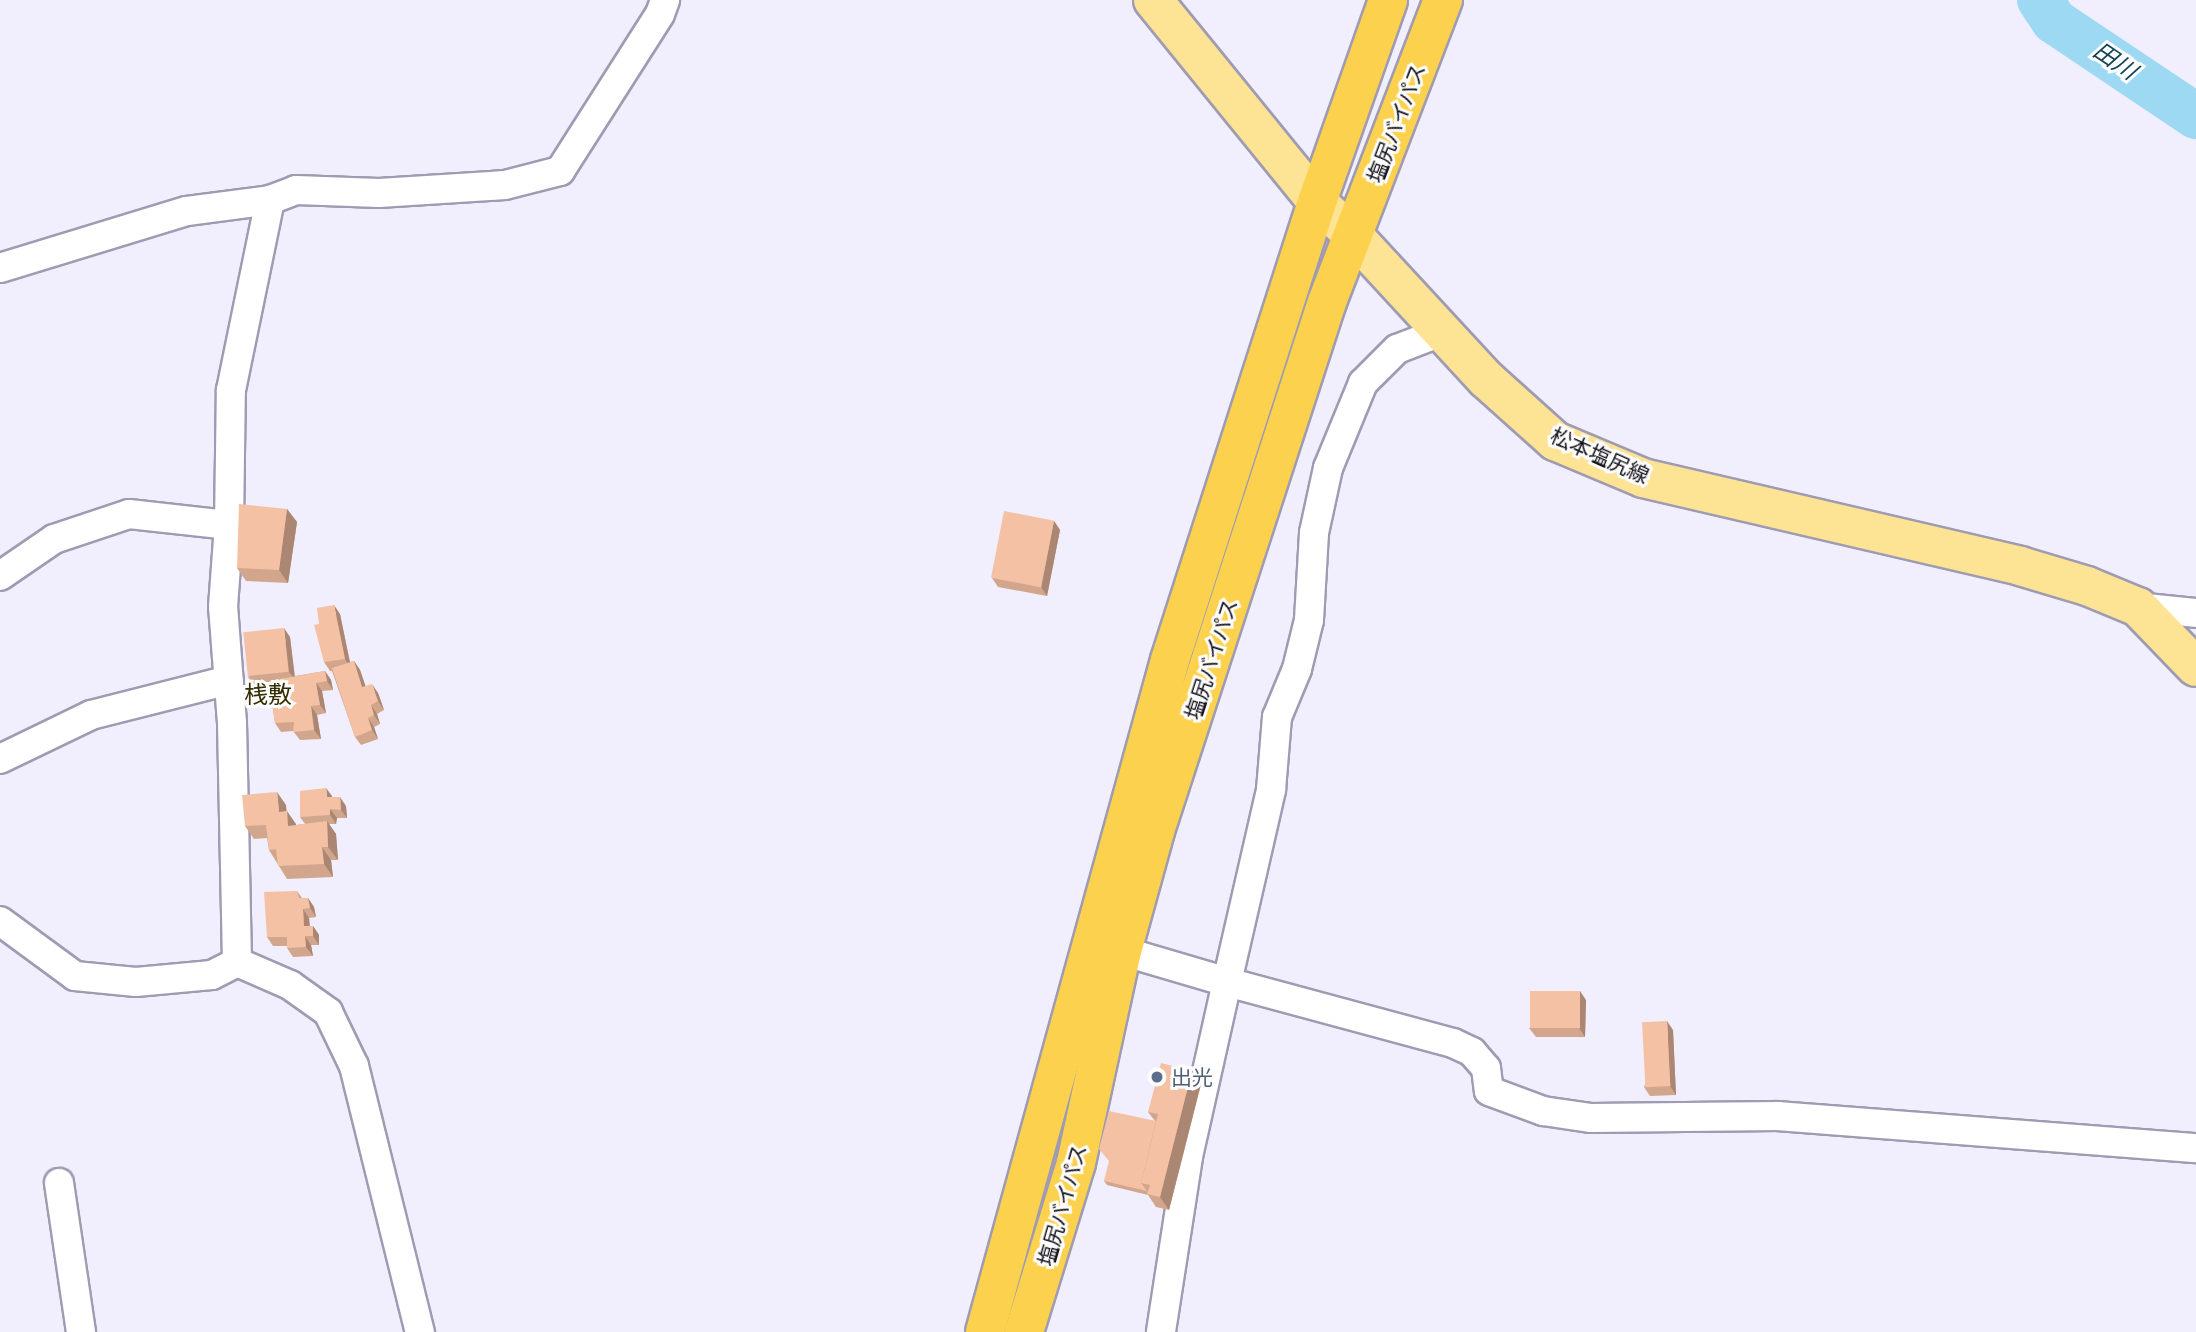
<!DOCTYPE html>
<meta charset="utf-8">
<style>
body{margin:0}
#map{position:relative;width:2196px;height:1332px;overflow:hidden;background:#f1eefd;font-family:"Asap Condensed","Noto Sans JP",sans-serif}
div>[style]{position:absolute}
.river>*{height:46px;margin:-23px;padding:0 23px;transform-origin:23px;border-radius:23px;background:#9ed9f3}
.roads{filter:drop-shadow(2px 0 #9f9bb2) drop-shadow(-2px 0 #9f9bb2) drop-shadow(0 2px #9f9bb2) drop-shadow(0 -2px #9f9bb2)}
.street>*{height:28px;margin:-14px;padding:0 14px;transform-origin:14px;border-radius:14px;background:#fff}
.primary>*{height:38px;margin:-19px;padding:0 19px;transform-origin:19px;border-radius:19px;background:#fde394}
.highway>*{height:38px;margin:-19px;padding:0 19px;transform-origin:19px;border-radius:19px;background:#fcd14d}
.wall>*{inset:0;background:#d2a68d}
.shaded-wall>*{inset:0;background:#ab8773}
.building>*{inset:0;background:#f4c1a4;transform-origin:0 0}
.dots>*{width:19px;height:19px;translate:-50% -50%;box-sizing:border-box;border:4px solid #fdfdfd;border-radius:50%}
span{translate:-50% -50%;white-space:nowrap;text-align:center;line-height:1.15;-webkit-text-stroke:6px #fdfdfd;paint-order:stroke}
.street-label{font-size:21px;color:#15131b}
.service-label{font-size:21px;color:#4e5e75}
.left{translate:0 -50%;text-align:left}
.water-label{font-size:23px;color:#124456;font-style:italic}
.quarter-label{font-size:24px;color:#342e02}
</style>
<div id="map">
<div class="river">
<i style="left:2040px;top:0;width:25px;rotate:56deg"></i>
<i style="left:2054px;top:21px;width:171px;rotate:33.8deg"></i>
</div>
<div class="roads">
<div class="street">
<i style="left:0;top:268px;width:195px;rotate:-17deg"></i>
<i style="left:187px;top:211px;width:84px;rotate:-7.5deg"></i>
<i style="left:270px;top:200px;width:28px;rotate:-21deg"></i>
<i style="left:296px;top:190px;width:83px;rotate:2.1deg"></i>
<i style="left:379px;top:193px;width:126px;rotate:-3.6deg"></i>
<i style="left:505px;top:185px;width:57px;rotate:-14.3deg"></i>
<i style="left:560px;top:171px;width:186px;rotate:-57.5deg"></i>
<i style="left:660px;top:14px;width:15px;rotate:-70deg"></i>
<i style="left:1444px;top:331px;width:50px;rotate:159deg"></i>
<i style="left:1397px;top:349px;width:48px;rotate:135deg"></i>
<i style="left:1363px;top:383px;width:92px;rotate:112.4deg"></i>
<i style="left:1328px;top:468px;width:66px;rotate:102.2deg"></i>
<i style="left:1314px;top:533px;width:87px;rotate:93.3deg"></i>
<i style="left:1309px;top:620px;width:50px;rotate:103.8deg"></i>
<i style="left:1297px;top:669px;width:52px;rotate:112.6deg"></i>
<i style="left:1277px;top:717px;width:73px;rotate:94.7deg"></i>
<i style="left:1271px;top:790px;width:197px;rotate:102.9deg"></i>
<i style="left:1227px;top:982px;width:234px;rotate:15.1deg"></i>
<i style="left:1453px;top:1043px;width:21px;rotate:25deg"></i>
<i style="left:1472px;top:1052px;width:21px;rotate:49deg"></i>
<i style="left:1486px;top:1068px;width:23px;rotate:83deg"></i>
<i style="left:1489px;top:1091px;width:58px;rotate:20.3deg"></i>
<i style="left:1543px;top:1111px;width:49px;rotate:8.3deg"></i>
<i style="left:1591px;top:1118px;width:187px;rotate:-0.6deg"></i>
<i style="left:1778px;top:1116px;width:419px;rotate:4.4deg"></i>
<i style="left:0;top:576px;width:65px;rotate:-34.4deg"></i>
<i style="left:54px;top:539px;width:79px;rotate:-18.4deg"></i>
<i style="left:129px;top:514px;width:101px;rotate:6.3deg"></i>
<i style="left:2138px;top:607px;width:58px;rotate:5.9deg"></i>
<i style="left:0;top:759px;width:101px;rotate:-25.8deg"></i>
<i style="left:91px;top:715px;width:142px;rotate:-14.2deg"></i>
<i style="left:0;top:921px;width:93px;rotate:36.3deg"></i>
<i style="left:75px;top:976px;width:61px;rotate:5.6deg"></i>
<i style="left:136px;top:982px;width:76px;rotate:-5.3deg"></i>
<i style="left:212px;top:975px;width:28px;rotate:-27deg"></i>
<i style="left:1122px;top:951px;width:109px;rotate:16.4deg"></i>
<i style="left:1227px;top:982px;width:179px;rotate:102.6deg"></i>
<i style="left:1188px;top:1157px;width:177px;rotate:98.8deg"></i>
<i style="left:237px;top:962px;width:239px;rotate:-91.2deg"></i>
<i style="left:232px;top:723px;width:116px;rotate:-94.4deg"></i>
<i style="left:223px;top:607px;width:82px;rotate:-85.8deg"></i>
<i style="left:229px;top:525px;width:135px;rotate:-89.2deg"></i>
<i style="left:231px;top:390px;width:194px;rotate:-78.4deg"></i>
<i style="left:237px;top:962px;width:58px;rotate:23.5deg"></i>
<i style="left:290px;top:985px;width:47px;rotate:35.4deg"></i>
<i style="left:328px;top:1012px;width:60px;rotate:64.3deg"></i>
<i style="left:354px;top:1066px;width:274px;rotate:76.1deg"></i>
<i style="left:59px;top:1183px;width:151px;rotate:81.6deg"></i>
</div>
<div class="primary">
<i style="left:1153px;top:0;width:260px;rotate:50.9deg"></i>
<i style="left:1317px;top:202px;width:49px;rotate:42.5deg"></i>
<i style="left:1353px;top:235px;width:196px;rotate:47.3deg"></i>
<i style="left:1486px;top:379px;width:93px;rotate:41.9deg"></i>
<i style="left:1555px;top:441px;width:95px;rotate:22.8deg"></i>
<i style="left:1643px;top:478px;width:387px;rotate:13.1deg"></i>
<i style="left:2020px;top:566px;width:70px;rotate:16.6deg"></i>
<i style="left:2087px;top:586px;width:55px;rotate:22.4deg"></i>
<i style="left:2138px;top:607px;width:83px;rotate:46deg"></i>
</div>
<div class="highway">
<i style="left:985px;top:1332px;width:697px;rotate:-74.61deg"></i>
<i style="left:1170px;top:660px;width:481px;rotate:-72.2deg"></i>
<i style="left:1317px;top:202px;width:214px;rotate:-70.6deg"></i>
<i style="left:1024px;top:1332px;width:177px;rotate:-72.9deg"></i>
<i style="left:1076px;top:1163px;width:217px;rotate:-77.8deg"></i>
<i style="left:1122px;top:951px;width:124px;rotate:-74.6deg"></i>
<i style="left:1155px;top:831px;width:556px;rotate:-71.99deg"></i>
<i style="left:1327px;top:302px;width:324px;rotate:-69deg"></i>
</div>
</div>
<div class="wall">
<i style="clip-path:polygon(287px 509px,297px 522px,288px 583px,246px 581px,237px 568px)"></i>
<i style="clip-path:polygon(1054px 521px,1060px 530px,1047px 596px,998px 587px,992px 578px)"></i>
<i style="clip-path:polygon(340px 614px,350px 662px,354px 661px,360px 670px,365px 686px,378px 693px,384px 710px,377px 714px,380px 724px,374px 727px,378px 739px,361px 745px,355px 737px,332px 671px,330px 671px,324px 662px,319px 624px)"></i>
<i style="clip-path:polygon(290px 637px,295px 676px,325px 671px,331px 680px,333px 690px,322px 691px,326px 713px,317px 715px,321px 739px,300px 740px,293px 731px,281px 732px,275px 723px,269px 684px,255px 686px,248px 677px)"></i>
<i style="clip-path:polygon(332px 797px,346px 806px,347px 818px,337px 818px,336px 824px,329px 824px,336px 834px,338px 860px,331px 860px,333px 877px,287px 879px,269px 850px,267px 838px,254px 839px,245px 826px,286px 805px,286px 811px,296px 825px,305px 824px,300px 817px)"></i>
<i style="clip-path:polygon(297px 891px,302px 898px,308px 898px,314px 907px,316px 917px,309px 918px,310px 926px,313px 926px,319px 935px,319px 945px,311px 945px,313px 956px,293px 957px,287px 948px,287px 946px,273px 946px,267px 937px)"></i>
<i style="clip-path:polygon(1586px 1000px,1585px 1037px,1536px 1037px,1529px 1028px)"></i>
<i style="clip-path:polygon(1673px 1030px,1676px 1095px,1650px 1096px,1644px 1087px)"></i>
<i style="clip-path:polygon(1192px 1071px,1201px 1084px,1169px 1210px,1156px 1207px,1148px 1195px,1107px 1185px,1104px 1181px,1155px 1121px,1148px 1112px)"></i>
</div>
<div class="shaded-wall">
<i style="clip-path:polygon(287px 509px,297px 522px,288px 583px,279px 570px)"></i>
<i style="clip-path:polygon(1054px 521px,1060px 530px,1047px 596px,1041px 587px)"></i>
<i style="clip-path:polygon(334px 605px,340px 614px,351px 668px,345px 659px)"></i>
<i style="clip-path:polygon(284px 628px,290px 637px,295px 680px,289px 672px)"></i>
<i style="clip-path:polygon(354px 661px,360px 670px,369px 696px,362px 687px)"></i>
<i style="clip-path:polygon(325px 671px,331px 680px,333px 690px,327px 681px)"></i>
<i style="clip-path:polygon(316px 683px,322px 691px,326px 713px,320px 705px)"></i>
<i style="clip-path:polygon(372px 684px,378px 693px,384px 710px,378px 701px)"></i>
<i style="clip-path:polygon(371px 705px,377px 714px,380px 724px,374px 715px)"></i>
<i style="clip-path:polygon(311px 706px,317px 715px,321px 739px,314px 730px)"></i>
<i style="clip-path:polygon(368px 718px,374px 727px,378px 739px,372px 730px)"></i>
<i style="clip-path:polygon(326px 788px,332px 796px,333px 806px,327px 797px)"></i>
<i style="clip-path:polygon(277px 792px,286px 805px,288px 825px,279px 812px)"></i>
<i style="clip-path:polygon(340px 797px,346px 806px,347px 818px,341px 810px)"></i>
<i style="clip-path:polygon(330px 809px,337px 818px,336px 824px,330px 815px)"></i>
<i style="clip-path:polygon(287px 811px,296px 824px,297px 839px,288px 826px)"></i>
<i style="clip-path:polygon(327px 821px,336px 834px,338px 860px,328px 847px)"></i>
<i style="clip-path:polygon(322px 847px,331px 860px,333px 877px,324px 864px)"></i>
<i style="clip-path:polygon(308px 898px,314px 907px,316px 917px,310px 908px)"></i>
<i style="clip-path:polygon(303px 909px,309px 918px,310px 935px,304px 926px)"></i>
<i style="clip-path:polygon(313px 926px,319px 935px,319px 945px,313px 936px)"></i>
<i style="clip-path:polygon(305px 936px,311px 945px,313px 956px,306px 947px)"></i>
<i style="clip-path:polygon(1580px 991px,1586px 1000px,1585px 1037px,1579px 1028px)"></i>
<i style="clip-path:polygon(1667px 1021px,1673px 1030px,1676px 1095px,1670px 1086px)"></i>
<i style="clip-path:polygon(1192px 1071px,1201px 1084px,1169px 1210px,1160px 1197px)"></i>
</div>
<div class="building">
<i style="clip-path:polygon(239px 504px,287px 509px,279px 570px,237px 568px)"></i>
<i style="left:1004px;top:511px;width:51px;height:68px;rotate:11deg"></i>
<i style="clip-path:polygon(334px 605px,345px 659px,324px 662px,314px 625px,319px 624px,317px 608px)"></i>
<i style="left:284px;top:628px;width:44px;height:41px;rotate:84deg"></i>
<i style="clip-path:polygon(354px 661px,362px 687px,372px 684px,378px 701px,371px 705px,374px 715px,368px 718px,372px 730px,355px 737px,332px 668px)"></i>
<i style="clip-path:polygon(325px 671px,327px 681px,316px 683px,320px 705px,311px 706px,314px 730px,293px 732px,294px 722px,275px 723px,269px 681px)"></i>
<i style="clip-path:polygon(326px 788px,327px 797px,340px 797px,341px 810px,330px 809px,330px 815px,300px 817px,300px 791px)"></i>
<i style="clip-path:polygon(277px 792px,279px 812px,287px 811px,288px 826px,327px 821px,328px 847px,322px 847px,324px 864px,278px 866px,276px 849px,269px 850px,266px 825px,245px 826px,242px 795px)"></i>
<i style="clip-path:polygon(297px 891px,299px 898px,308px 898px,310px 908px,303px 909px,304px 926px,313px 926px,313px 936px,305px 936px,306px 947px,287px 948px,287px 937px,267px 937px,264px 892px)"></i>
<i style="left:1530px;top:991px;width:50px;height:37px"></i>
<i style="left:1667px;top:1021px;width:65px;height:25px;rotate:87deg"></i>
<i style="clip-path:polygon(1161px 1063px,1192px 1071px,1160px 1197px,1147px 1194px,1150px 1185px,1141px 1183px,1158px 1114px,1148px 1112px)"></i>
<i style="clip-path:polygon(1109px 1111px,1156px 1121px,1141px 1183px,1147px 1191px,1104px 1181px,1109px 1161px,1099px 1149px)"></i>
</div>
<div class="dots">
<i style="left:1157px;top:1077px;background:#5c6f8a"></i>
</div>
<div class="street-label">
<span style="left:1396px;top:123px;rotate:-69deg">塩尻バイパス</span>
<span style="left:1600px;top:455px;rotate:24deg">松本塩尻線</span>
<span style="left:1211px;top:659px;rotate:-72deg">塩尻バイパス</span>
<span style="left:1062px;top:1205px;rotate:-74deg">塩尻バイパス</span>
</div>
<div class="service-label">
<span class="left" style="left:1171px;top:1077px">出光</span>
</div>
<div class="water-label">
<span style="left:2115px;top:61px;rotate:34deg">田川</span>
</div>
<div class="quarter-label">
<span style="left:268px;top:695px">桟敷</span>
</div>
</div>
